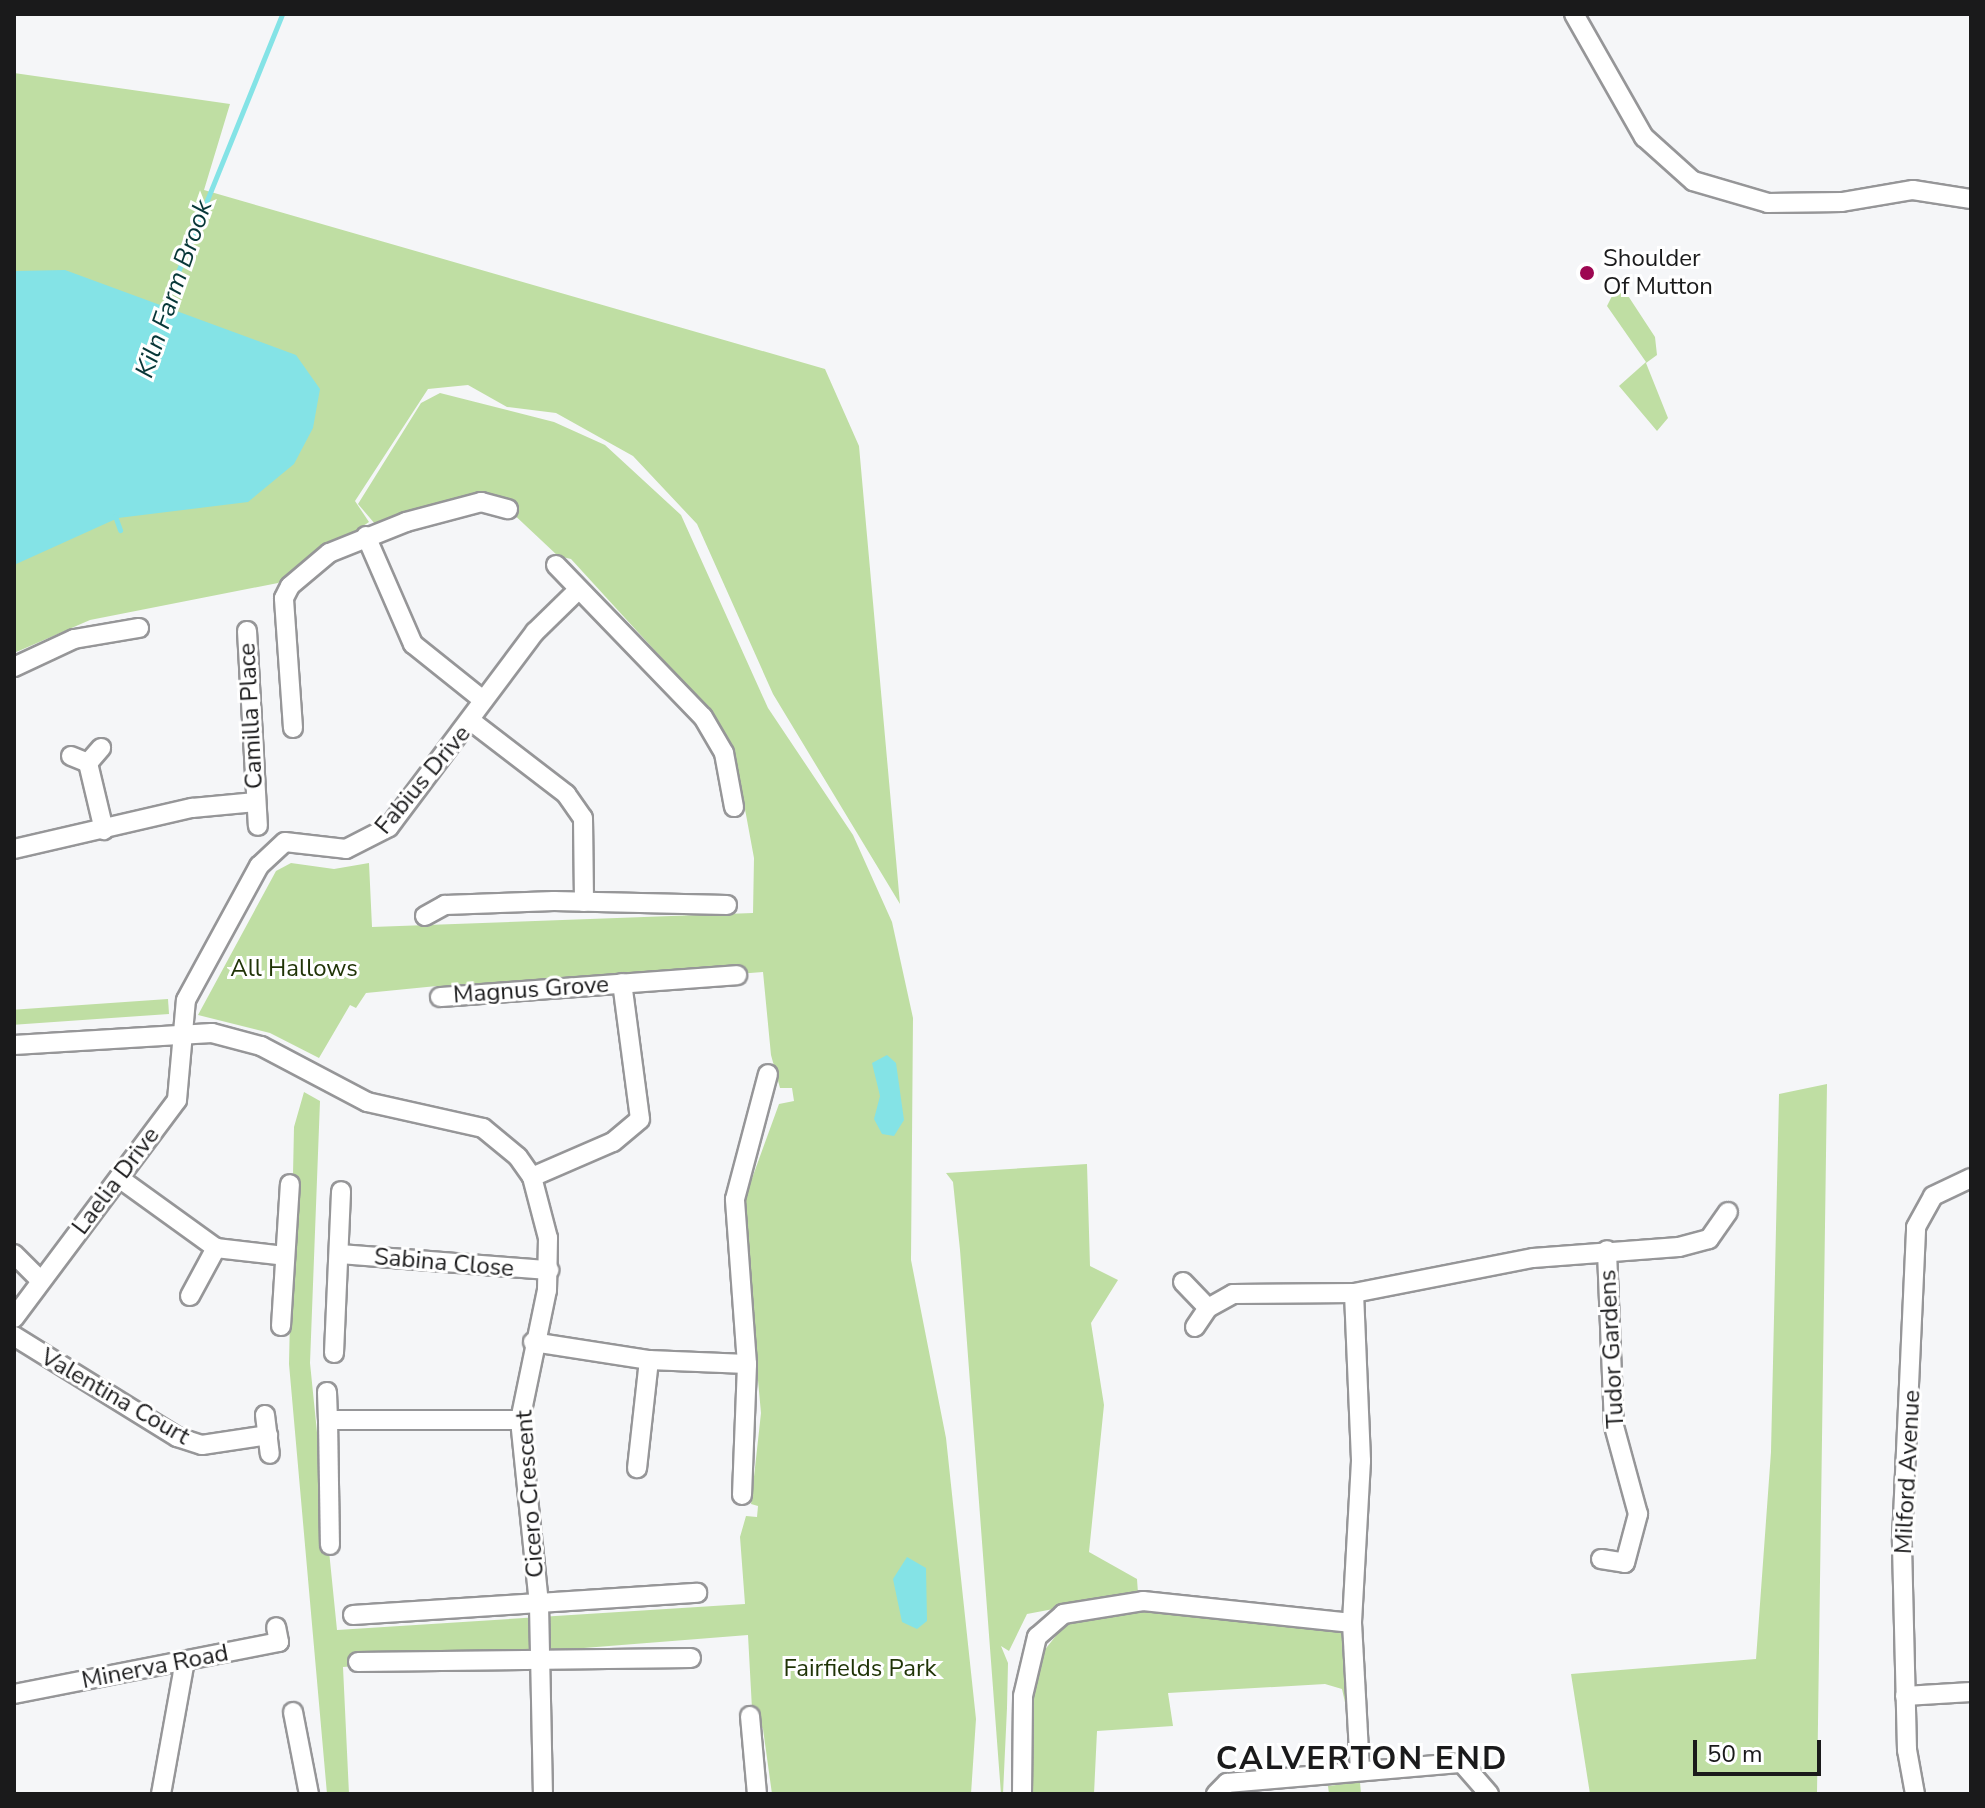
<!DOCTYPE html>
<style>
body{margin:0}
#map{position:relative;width:1985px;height:1808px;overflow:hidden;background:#f5f6f8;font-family:"Nunito Sans",sans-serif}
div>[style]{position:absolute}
.green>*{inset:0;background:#bfdea3;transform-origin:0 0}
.water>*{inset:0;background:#84e3e6}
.stream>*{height:5px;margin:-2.5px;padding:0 2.5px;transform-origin:2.5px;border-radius:2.5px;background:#84e3e6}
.roads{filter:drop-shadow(2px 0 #969698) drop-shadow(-2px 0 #969698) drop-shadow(0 2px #969698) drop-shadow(0 -2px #969698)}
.minor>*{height:18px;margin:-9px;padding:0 9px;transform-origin:9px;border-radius:9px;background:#fff}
.dots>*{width:22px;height:22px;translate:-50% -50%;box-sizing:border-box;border:4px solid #fff;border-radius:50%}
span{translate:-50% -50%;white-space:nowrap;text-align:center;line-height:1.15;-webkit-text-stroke:6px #fff;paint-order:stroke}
.poi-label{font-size:24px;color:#1a1a1b}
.left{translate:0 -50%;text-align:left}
.street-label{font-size:24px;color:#1a1a1b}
.park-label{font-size:24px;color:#203407}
.water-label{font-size:26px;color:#073738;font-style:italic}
.district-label{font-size:32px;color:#1a1a1b;font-weight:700;letter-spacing:2px}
.frame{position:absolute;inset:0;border:16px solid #1a1a1b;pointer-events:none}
.scale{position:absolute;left:1693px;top:1740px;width:128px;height:36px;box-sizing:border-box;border:4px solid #1a1a1b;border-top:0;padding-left:10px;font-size:24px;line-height:28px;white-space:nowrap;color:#1a1a1b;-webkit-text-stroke:6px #fff;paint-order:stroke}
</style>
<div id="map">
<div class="green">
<i style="clip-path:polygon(14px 73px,230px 104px,204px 190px,825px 369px,859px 446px,900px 904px,773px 694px,697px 524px,633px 456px,556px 413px,507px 407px,468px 385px,428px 389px,355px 501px,369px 522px,278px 583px,90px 620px,14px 653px)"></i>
<i style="clip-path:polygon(1619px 282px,1655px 337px,1657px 355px,1646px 363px,1668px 418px,1657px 431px,1619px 386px,1646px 362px,1607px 306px)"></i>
<i style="clip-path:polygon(440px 393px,554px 422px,605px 445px,681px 515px,768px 708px,853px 835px,892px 922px,913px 1018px,911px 1260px,946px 1438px,976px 1719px,971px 1794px,772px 1794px,763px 1729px,752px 1709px,748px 1635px,343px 1667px,349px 1794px,327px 1794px,289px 1364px,294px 1127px,304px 1092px,320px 1101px,310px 1363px,337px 1630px,745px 1604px,740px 1537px,746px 1516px,757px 1517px,758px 1506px,751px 1504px,761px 1413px,742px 1206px,779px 1104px,794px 1101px,792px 1088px,780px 1088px,771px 1055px,763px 972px,440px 997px,437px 986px,366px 993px,356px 1008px,350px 1005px,319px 1058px,270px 1033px,198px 1015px,276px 871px,291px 863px,334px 869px,369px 863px,372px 927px,753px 913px,754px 858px,735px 755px,713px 717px,668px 679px,668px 665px,571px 559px,558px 556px,508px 509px,481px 503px,381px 531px,358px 504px,421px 403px)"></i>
<i style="left:168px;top:999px;width:15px;height:155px;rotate:86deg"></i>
<i style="clip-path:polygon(1827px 1084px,1817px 1794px,1590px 1794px,1571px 1674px,1756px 1659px,1771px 1452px,1779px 1094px)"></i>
<i style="clip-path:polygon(1087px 1164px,1090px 1266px,1118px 1280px,1091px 1323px,1104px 1405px,1089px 1552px,1137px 1579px,1138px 1593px,1027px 1614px,1009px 1651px,1001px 1646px,1008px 1663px,1007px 1708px,1003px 1794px,1001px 1794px,960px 1250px,953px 1182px,946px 1173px)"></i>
<i style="clip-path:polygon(1143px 1601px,1352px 1623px,1348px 1716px,1342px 1689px,1325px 1684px,1168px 1693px,1173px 1726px,1097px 1731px,1094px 1794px,1022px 1794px,1027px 1672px,1075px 1612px,1141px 1612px)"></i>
<i style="clip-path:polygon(1360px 1782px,1361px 1794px,1329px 1794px,1328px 1786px)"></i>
</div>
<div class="water">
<i style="clip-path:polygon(65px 270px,296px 355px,320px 389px,313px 428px,294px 464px,248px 502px,118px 518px,14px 565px,14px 271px)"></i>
<i style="clip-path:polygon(887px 1055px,896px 1063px,904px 1120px,894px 1136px,882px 1134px,874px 1119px,880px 1096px,872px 1063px)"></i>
<i style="clip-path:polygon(907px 1557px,926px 1568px,927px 1621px,917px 1629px,902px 1622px,893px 1579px)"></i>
</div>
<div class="stream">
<i style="left:163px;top:309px;width:318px;rotate:-68deg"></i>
<i style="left:115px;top:516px;width:15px;rotate:70deg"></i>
</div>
<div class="roads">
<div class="minor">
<i style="left:1574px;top:14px;width:142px;rotate:60.4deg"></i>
<i style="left:1644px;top:137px;width:66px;rotate:41.9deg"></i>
<i style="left:1693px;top:181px;width:78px;rotate:16.3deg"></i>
<i style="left:1768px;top:203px;width:74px;rotate:-0.8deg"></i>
<i style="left:1842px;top:202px;width:72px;rotate:-9.6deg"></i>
<i style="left:1913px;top:190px;width:59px;rotate:8.8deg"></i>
<i style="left:366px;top:536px;width:118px;rotate:66.5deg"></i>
<i style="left:413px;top:644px;width:90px;rotate:38.7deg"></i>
<i style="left:556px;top:565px;width:211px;rotate:46deg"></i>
<i style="left:703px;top:717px;width:42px;rotate:59.7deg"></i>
<i style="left:724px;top:753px;width:55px;rotate:79.5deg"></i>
<i style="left:247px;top:631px;width:195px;rotate:86.8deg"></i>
<i style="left:14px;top:667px;width:66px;rotate:-25deg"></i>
<i style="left:74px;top:639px;width:66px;rotate:-9.6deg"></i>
<i style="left:471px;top:721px;width:120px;rotate:37.5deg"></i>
<i style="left:566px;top:794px;width:29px;rotate:55deg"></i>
<i style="left:583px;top:818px;width:84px;rotate:89.3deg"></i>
<i style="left:293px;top:728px;width:130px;rotate:-94deg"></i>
<i style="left:284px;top:598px;width:13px;rotate:-63deg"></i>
<i style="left:290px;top:586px;width:51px;rotate:-40.2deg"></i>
<i style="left:329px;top:553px;width:83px;rotate:-21.9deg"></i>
<i style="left:406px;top:522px;width:78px;rotate:-14.9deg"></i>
<i style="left:481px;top:502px;width:28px;rotate:15deg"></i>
<i style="left:71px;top:756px;width:18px;rotate:22deg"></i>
<i style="left:88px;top:763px;width:20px;rotate:-49deg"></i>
<i style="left:88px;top:763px;width:69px;rotate:76.6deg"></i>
<i style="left:14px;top:849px;width:183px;rotate:-13deg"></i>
<i style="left:192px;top:808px;width:64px;rotate:-5.4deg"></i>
<i style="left:425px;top:916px;width:23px;rotate:-29deg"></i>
<i style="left:445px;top:905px;width:109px;rotate:-2.1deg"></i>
<i style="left:554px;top:901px;width:173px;rotate:1.3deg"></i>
<i style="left:440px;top:997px;width:298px;rotate:-4.2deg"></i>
<i style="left:14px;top:1045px;width:198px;rotate:-3.5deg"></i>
<i style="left:212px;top:1033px;width:51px;rotate:14.9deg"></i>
<i style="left:261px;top:1046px;width:120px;rotate:27.8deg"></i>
<i style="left:367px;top:1102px;width:119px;rotate:12.6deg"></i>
<i style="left:483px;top:1128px;width:45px;rotate:39.6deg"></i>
<i style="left:518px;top:1157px;width:24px;rotate:55deg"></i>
<i style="left:532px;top:1177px;width:63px;rotate:75.3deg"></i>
<i style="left:548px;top:1238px;width:52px;rotate:91.1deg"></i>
<i style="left:547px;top:1290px;width:133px;rotate:101.7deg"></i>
<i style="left:520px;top:1420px;width:186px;rotate:84.1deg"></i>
<i style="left:539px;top:1605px;width:189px;rotate:88.8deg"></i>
<i style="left:532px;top:1177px;width:88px;rotate:-23.4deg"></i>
<i style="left:613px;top:1142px;width:35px;rotate:-40deg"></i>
<i style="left:640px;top:1119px;width:137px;rotate:-97.5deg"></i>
<i style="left:119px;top:1178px;width:120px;rotate:35.8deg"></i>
<i style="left:216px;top:1248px;width:69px;rotate:6.6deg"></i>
<i style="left:14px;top:1254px;width:38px;rotate:45deg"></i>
<i style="left:339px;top:1254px;width:211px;rotate:4.4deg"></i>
<i style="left:1183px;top:1282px;width:36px;rotate:46deg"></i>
<i style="left:1354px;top:1293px;width:182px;rotate:-11.1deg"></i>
<i style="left:1533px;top:1258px;width:146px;rotate:-4.3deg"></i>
<i style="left:1679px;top:1247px;width:31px;rotate:-15deg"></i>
<i style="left:1709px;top:1239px;width:33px;rotate:-55deg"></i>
<i style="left:190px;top:1296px;width:55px;rotate:-61.6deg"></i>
<i style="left:14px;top:1318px;width:272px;rotate:-53.2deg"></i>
<i style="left:177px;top:1100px;width:100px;rotate:-84.9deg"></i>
<i style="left:186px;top:1000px;width:153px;rotate:-61.4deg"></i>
<i style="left:259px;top:866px;width:35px;rotate:-43deg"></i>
<i style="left:285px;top:842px;width:61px;rotate:6.5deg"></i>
<i style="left:346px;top:849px;width:48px;rotate:-27.1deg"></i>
<i style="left:389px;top:827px;width:244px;rotate:-53.2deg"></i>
<i style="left:535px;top:632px;width:60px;rotate:-44.3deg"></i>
<i style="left:281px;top:1326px;width:142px;rotate:-86.4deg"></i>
<i style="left:1195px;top:1327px;width:23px;rotate:-56deg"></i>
<i style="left:1208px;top:1308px;width:29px;rotate:-29deg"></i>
<i style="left:1233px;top:1294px;width:121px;rotate:-0.5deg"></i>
<i style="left:1354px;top:1293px;width:168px;rotate:87.6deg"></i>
<i style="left:1361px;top:1461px;width:162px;rotate:93.2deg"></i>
<i style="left:14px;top:1336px;width:192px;rotate:31.8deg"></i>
<i style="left:177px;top:1437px;width:26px;rotate:18deg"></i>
<i style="left:202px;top:1445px;width:67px;rotate:-8.6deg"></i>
<i style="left:533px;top:1342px;width:117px;rotate:8.8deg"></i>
<i style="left:649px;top:1360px;width:109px;rotate:96.3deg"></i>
<i style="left:334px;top:1353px;width:162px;rotate:-87.5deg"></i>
<i style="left:649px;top:1360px;width:98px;rotate:2.3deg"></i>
<i style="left:747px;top:1364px;width:165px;rotate:-94.2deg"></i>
<i style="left:735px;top:1199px;width:129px;rotate:-75.2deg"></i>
<i style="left:327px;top:1392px;width:28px;rotate:88deg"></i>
<i style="left:328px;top:1420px;width:192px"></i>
<i style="left:265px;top:1415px;width:39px;rotate:83deg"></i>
<i style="left:328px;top:1420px;width:125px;rotate:89.1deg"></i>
<i style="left:742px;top:1495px;width:131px;rotate:-87.8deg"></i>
<i style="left:1601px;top:1559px;width:24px;rotate:9deg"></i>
<i style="left:1625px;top:1563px;width:51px;rotate:-75.1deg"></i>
<i style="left:1638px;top:1514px;width:91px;rotate:-105.3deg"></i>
<i style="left:1614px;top:1426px;width:176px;rotate:-92.3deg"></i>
<i style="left:353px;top:1615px;width:345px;rotate:-3.7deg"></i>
<i style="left:358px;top:1662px;width:333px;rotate:-0.7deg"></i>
<i style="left:14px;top:1694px;width:270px;rotate:-11.1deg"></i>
<i style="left:279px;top:1642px;width:15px;rotate:-101deg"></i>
<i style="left:1905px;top:1696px;width:66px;rotate:-3.5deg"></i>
<i style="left:293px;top:1712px;width:84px;rotate:79deg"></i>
<i style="left:750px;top:1716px;width:78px;rotate:84.9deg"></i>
<i style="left:161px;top:1794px;width:135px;rotate:-79.8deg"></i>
<i style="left:1022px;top:1794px;width:98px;rotate:-89.4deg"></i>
<i style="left:1023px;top:1696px;width:61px;rotate:-76.7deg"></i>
<i style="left:1037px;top:1637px;width:35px;rotate:-41deg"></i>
<i style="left:1063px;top:1614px;width:81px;rotate:-9.2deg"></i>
<i style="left:1143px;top:1601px;width:210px;rotate:6deg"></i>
<i style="left:1352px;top:1623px;width:148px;rotate:86.9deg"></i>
<i style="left:1216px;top:1794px;width:16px;rotate:-45deg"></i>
<i style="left:1227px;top:1783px;width:236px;rotate:-4.9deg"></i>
<i style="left:1462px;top:1763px;width:41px;rotate:48.9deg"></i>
<i style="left:1915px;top:1794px;width:45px;rotate:-100.3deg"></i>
<i style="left:1907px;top:1750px;width:211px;rotate:-91.4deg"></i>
<i style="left:1902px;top:1539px;width:312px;rotate:-87.4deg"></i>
<i style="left:1916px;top:1227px;width:35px;rotate:-61deg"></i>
<i style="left:1933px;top:1196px;width:42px;rotate:-25.3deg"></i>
</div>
</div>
<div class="dots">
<i style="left:1587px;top:273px;background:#9d0752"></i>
</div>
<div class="poi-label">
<span class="left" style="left:1603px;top:273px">Shoulder<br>Of Mutton</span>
</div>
<div class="street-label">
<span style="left:251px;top:716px;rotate:-93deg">Camilla Place</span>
<span style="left:423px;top:780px;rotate:-50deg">Fabius Drive</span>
<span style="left:531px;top:990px;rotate:-4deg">Magnus Grove</span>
<span style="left:116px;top:1181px;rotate:-53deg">Laelia Drive</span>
<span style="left:444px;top:1263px;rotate:5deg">Sabina Close</span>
<span style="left:1612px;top:1349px;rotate:-93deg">Tudor Gardens</span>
<span style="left:115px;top:1397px;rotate:30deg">Valentina Court</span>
<span style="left:1908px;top:1472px;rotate:-87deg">Milford Avenue</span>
<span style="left:530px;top:1494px;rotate:-94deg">Cicero Crescent</span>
<span style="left:155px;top:1667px;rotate:-11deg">Minerva Road</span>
</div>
<div class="park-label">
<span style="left:294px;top:969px">All Hallows</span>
<span style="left:860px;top:1669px">Fairfields Park</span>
</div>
<div class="water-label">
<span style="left:174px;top:289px;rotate:-71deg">Kiln Farm Brook</span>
</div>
<div class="district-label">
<span style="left:1362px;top:1759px">CALVERTON END</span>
</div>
<div class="frame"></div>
<div class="scale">50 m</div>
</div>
